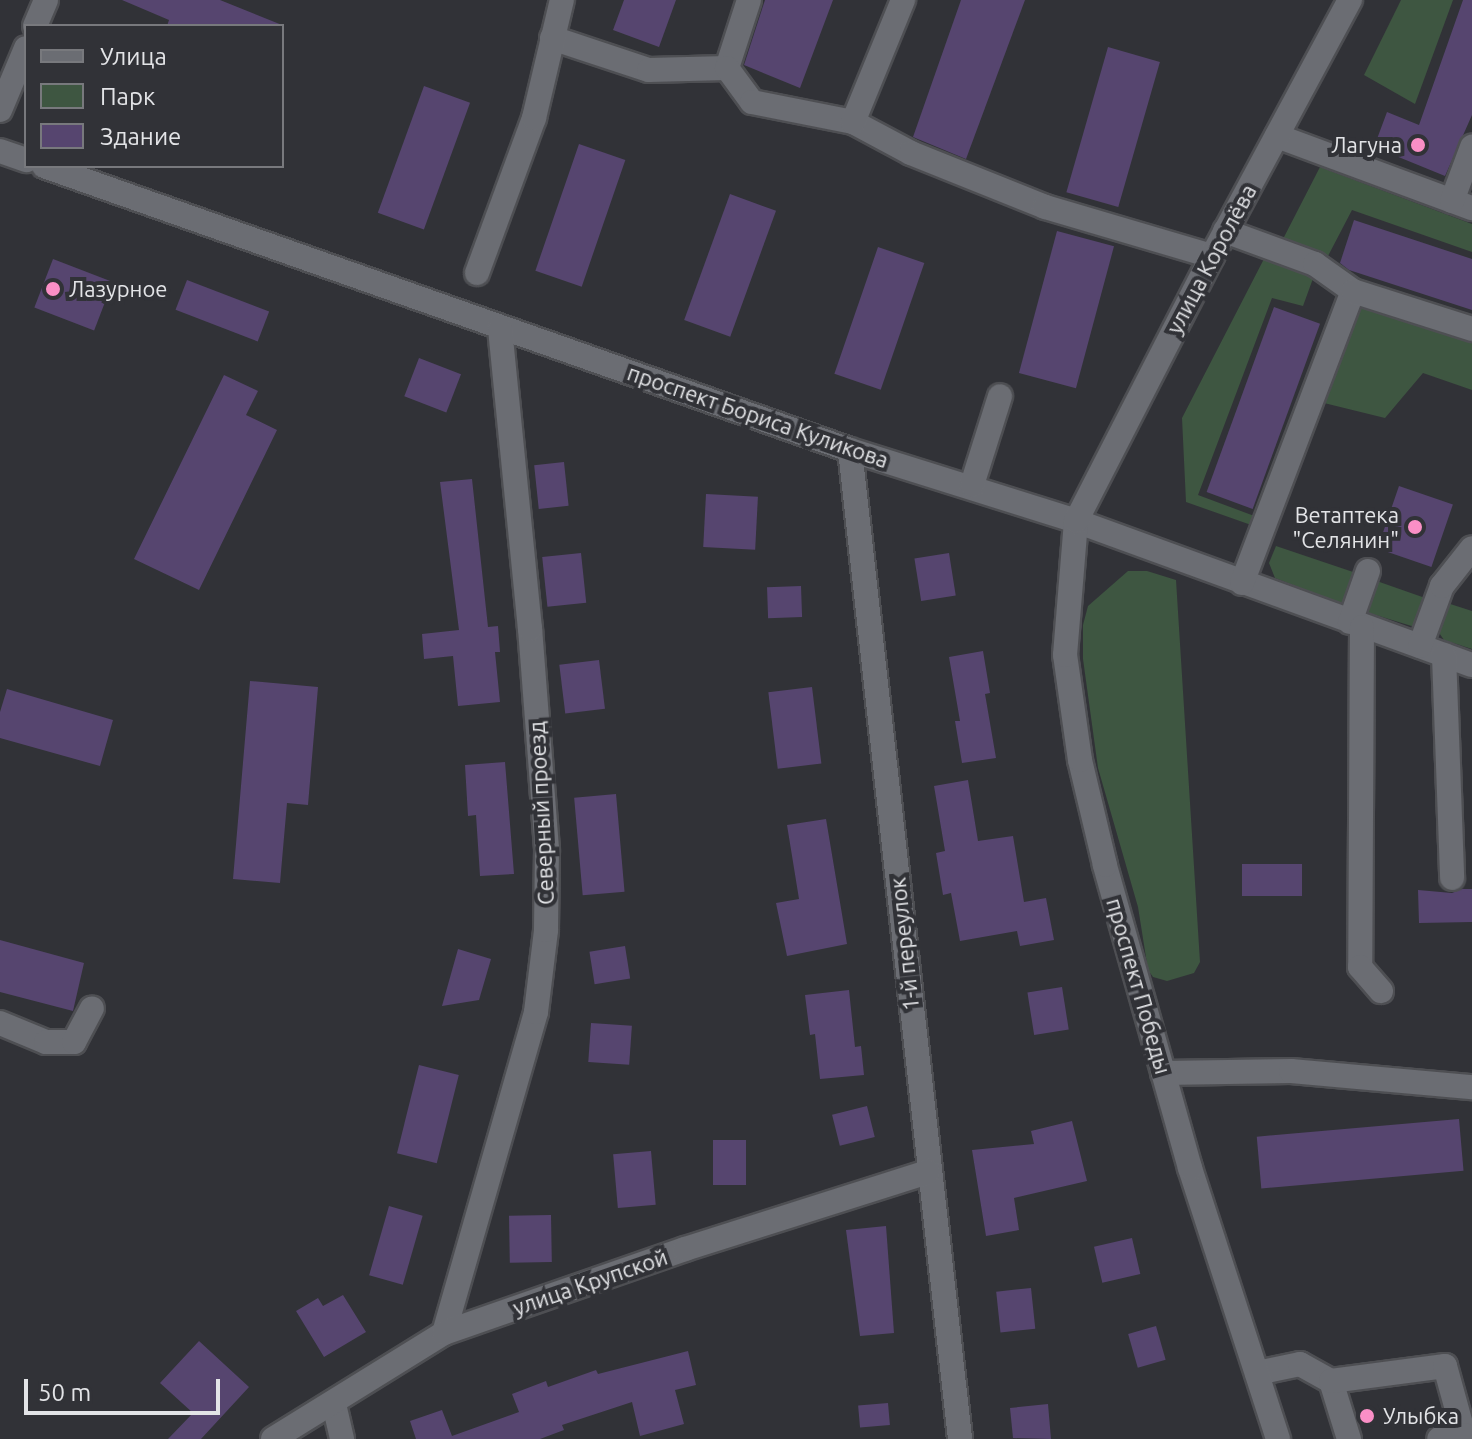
<!DOCTYPE html>
<meta charset="utf-8">
<style>
body{margin:0}
#map{position:relative;width:1472px;height:1439px;overflow:hidden;background:#313237;font-family:Ubuntu,sans-serif}
div>[style]{position:absolute}
.green>*{inset:0;background:#3e5641}
.building>*{inset:0;background:#56456f;transform-origin:0 0}
.roads{filter:drop-shadow(2px 0 #4e4f53) drop-shadow(-2px 0 #4e4f53) drop-shadow(0 2px #4e4f53) drop-shadow(0 -2px #4e4f53)}
.minor>*{height:24px;margin:-12px;padding:0 12px;transform-origin:12px;border-radius:12px;background:#6b6d73}
.dots>*{width:22px;height:22px;translate:-50% -50%;box-sizing:border-box;border:4px solid #313237;border-radius:50%}
span{translate:-50% -50%;white-space:nowrap;text-align:center;line-height:1.15;-webkit-text-stroke:8px #313237;paint-order:stroke}
.poi-label{font-size:22px;color:#e3e4e7}
.right{translate:-100% -50%;text-align:right}
.left{translate:0 -50%;text-align:left}
.street-label{font-size:22px;color:#e3e4e7}
.legend{position:absolute;left:24px;top:24px;width:260px;height:144px;box-sizing:border-box;background:#313237;border:2px solid #78797d;margin:0;padding:10px 14px;list-style:none;font-size:24px;color:#e3e4e7}
.legend li{display:flex;align-items:center;gap:16px;height:40px}
.legend b{width:40px;border:2px solid #78797d}
.scale{position:absolute;left:24px;top:1379px;width:196px;height:36px;box-sizing:border-box;border:4px solid #e3e4e7;border-top:0;padding-left:10px;font-size:24px;line-height:28px;white-space:nowrap;color:#e3e4e7;-webkit-text-stroke:6px #313237;paint-order:stroke}
</style>
<div id="map">
<div class="green">
<i style="clip-path:polygon(1401px 0,1453px 0,1415px 104px,1364px 75px)"></i>
<i style="clip-path:polygon(1320px 167px,1472px 224px,1472px 252px,1352px 210px,1328px 256px,1283px 239px)"></i>
<i style="clip-path:polygon(1267px 253px,1315px 273px,1303px 306px,1272px 298px,1198px 495px,1257px 517px,1254px 526px,1186px 502px,1182px 418px)"></i>
<i style="clip-path:polygon(1357px 302px,1472px 339px,1472px 390px,1423px 373px,1385px 418px,1324px 403px)"></i>
<i style="clip-path:polygon(1276px 546px,1359px 574px,1350px 599px,1342px 604px,1275px 578px,1269px 563px)"></i>
<i style="clip-path:polygon(1128px 571px,1147px 571px,1176px 580px,1200px 962px,1194px 973px,1167px 981px,1153px 977px,1148px 970px,1138px 907px,1098px 768px,1083px 659px,1083px 625px,1088px 606px)"></i>
<i style="clip-path:polygon(1371px 579px,1428px 599px,1418px 628px,1366px 612px)"></i>
<i style="clip-path:polygon(1444px 602px,1472px 611px,1472px 649px,1444px 640px,1435px 627px)"></i>
</div>
<div class="building">
<i style="clip-path:polygon(122px 0,220px 0,282px 25px,167px 26px,169px 20px)"></i>
<i style="clip-path:polygon(624px 0,676px 0,659px 47px,613px 30px)"></i>
<i style="clip-path:polygon(765px 0,833px 0,800px 88px,744px 65px)"></i>
<i style="clip-path:polygon(961px 0,1025px 0,966px 159px,913px 137px)"></i>
<i style="clip-path:polygon(1463px 0,1472px 0,1472px 115px,1445px 176px,1374px 147px,1387px 112px,1419px 125px)"></i>
<i style="left:1108px;top:47px;width:54px;height:151px;rotate:16deg"></i>
<i style="left:424px;top:86px;width:49px;height:135px;rotate:20deg"></i>
<i style="left:579px;top:144px;width:49px;height:134px;rotate:19deg"></i>
<i style="left:730px;top:194px;width:49px;height:134px;rotate:20deg"></i>
<i style="clip-path:polygon(1354px 220px,1472px 259px,1472px 310px,1349px 270px,1340px 263px)"></i>
<i style="left:1057px;top:231px;width:59px;height:147px;rotate:15deg"></i>
<i style="left:878px;top:247px;width:49px;height:134px;rotate:19deg"></i>
<i style="left:53px;top:259px;width:64px;height:52px;rotate:21deg"></i>
<i style="left:187px;top:280px;width:88px;height:32px;rotate:21deg"></i>
<i style="left:1274px;top:307px;width:49px;height:197px;rotate:20deg"></i>
<i style="left:419px;top:358px;width:45px;height:41px;rotate:21deg"></i>
<i style="clip-path:polygon(224px 375px,258px 391px,246px 415px,277px 430px,199px 590px,134px 559px)"></i>
<i style="left:564px;top:462px;width:44px;height:30px;rotate:84deg"></i>
<i style="clip-path:polygon(472px 479px,488px 627px,498px 626px,500px 652px,495px 652px,500px 702px,458px 706px,453px 656px,424px 659px,422px 634px,459px 630px,440px 482px)"></i>
<i style="left:1399px;top:486px;width:57px;height:66px;rotate:19deg"></i>
<i style="left:706px;top:494px;width:52px;height:53px;rotate:3deg"></i>
<i style="left:581px;top:553px;width:50px;height:39px;rotate:84deg"></i>
<i style="left:949px;top:553px;width:43px;height:35px;rotate:81deg"></i>
<i style="left:801px;top:586px;width:31px;height:34px;rotate:88deg"></i>
<i style="clip-path:polygon(983px 651px,990px 693px,985px 694px,996px 758px,962px 763px,955px 721px,960px 721px,949px 657px)"></i>
<i style="left:599px;top:660px;width:49px;height:40px;rotate:83deg"></i>
<i style="clip-path:polygon(250px 681px,318px 687px,308px 805px,287px 803px,280px 883px,233px 879px)"></i>
<i style="left:812px;top:687px;width:77px;height:44px;rotate:83deg"></i>
<i style="clip-path:polygon(7px 689px,113px 720px,100px 766px,0 738px,0 712px)"></i>
<i style="clip-path:polygon(505px 762px,514px 874px,480px 876px,476px 815px,468px 816px,465px 765px)"></i>
<i style="clip-path:polygon(968px 780px,978px 841px,1013px 836px,1024px 902px,1046px 898px,1054px 940px,1020px 946px,1017px 931px,960px 941px,951px 893px,943px 895px,936px 853px,945px 851px,934px 786px)"></i>
<i style="left:616px;top:794px;width:98px;height:42px;rotate:85deg"></i>
<i style="clip-path:polygon(826px 819px,847px 944px,787px 956px,776px 903px,799px 899px,787px 825px)"></i>
<i style="left:1302px;top:864px;width:32px;height:60px;rotate:90deg"></i>
<i style="clip-path:polygon(1462px 889px,1472px 889px,1472px 922px,1419px 923px,1418px 890px,1452px 893px)"></i>
<i style="clip-path:polygon(0 940px,84px 963px,73px 1011px,0 992px)"></i>
<i style="left:625px;top:946px;width:33px;height:36px;rotate:81deg"></i>
<i style="clip-path:polygon(458px 949px,491px 959px,479px 1000px,442px 1006px)"></i>
<i style="left:1062px;top:987px;width:43px;height:35px;rotate:81deg"></i>
<i style="clip-path:polygon(849px 990px,855px 1047px,861px 1046px,864px 1075px,820px 1079px,815px 1034px,810px 1035px,805px 995px)"></i>
<i style="left:591px;top:1023px;width:41px;height:39px;rotate:4deg"></i>
<i style="left:419px;top:1065px;width:41px;height:91px;rotate:14deg"></i>
<i style="left:867px;top:1106px;width:32px;height:36px;rotate:76deg"></i>
<i style="left:1459px;top:1119px;width:52px;height:203px;rotate:85deg"></i>
<i style="clip-path:polygon(1072px 1121px,1087px 1181px,1014px 1198px,1019px 1230px,986px 1236px,972px 1150px,1034px 1144px,1031px 1131px)"></i>
<i style="left:746px;top:1140px;width:45px;height:33px;rotate:90deg"></i>
<i style="left:651px;top:1151px;width:54px;height:38px;rotate:85deg"></i>
<i style="left:389px;top:1206px;width:35px;height:72px;rotate:16deg"></i>
<i style="left:551px;top:1215px;width:47px;height:42px;rotate:89deg"></i>
<i style="clip-path:polygon(886px 1226px,894px 1333px,860px 1336px,846px 1230px)"></i>
<i style="left:1132px;top:1238px;width:37px;height:39px;rotate:77deg"></i>
<i style="left:1031px;top:1288px;width:41px;height:35px;rotate:84deg"></i>
<i style="clip-path:polygon(343px 1295px,366px 1332px,324px 1357px,296px 1311px,318px 1298px,323px 1306px)"></i>
<i style="left:1156px;top:1326px;width:35px;height:29px;rotate:74deg"></i>
<i style="clip-path:polygon(199px 1341px,249px 1387px,201px 1439px,168px 1439px,193px 1413px,160px 1383px)"></i>
<i style="clip-path:polygon(688px 1351px,696px 1385px,675px 1390px,684px 1424px,640px 1436px,632px 1402px,562px 1425px,564px 1430px,540px 1439px,416px 1439px,410px 1421px,442px 1410px,452px 1436px,519px 1412px,512px 1394px,546px 1381px,548px 1387px,596px 1370px,598px 1374px)"></i>
<i style="left:888px;top:1403px;width:22px;height:30px;rotate:85deg"></i>
<i style="clip-path:polygon(1048px 1404px,1051px 1439px,1013px 1438px,1010px 1408px)"></i>
</div>
<div class="roads">
<div class="minor">
<i style="left:35px;top:26px;width:28px;rotate:-67deg"></i>
<i style="left:552px;top:38px;width:102px;rotate:18.3deg"></i>
<i style="left:649px;top:70px;width:78px;rotate:-1.5deg"></i>
<i style="left:727px;top:68px;width:71px;rotate:-72.1deg"></i>
<i style="left:727px;top:68px;width:42px;rotate:53.7deg"></i>
<i style="left:752px;top:102px;width:103px;rotate:11.2deg"></i>
<i style="left:853px;top:122px;width:66px;rotate:28.1deg"></i>
<i style="left:911px;top:153px;width:144px;rotate:21.9deg"></i>
<i style="left:1045px;top:207px;width:174px;rotate:16.4deg"></i>
<i style="left:0;top:110px;width:67px;rotate:-67.2deg"></i>
<i style="left:853px;top:122px;width:132px;rotate:-67.7deg"></i>
<i style="left:1277px;top:136px;width:208px;rotate:20.3deg"></i>
<i style="left:0;top:151px;width:28px;rotate:19deg"></i>
<i style="left:44px;top:166px;width:855px;rotate:19.41deg"></i>
<i style="left:850px;top:450px;width:237px;rotate:17.4deg"></i>
<i style="left:1076px;top:521px;width:421px;rotate:20deg"></i>
<i style="left:1452px;top:201px;width:58px;rotate:-69.7deg"></i>
<i style="left:1225px;top:231px;width:96px;rotate:20.1deg"></i>
<i style="left:1315px;top:264px;width:47px;rotate:35.4deg"></i>
<i style="left:477px;top:273px;width:165px;rotate:-69.8deg"></i>
<i style="left:534px;top:118px;width:121px;rotate:-76.7deg"></i>
<i style="left:850px;top:450px;width:995px;rotate:83.65deg"></i>
<i style="left:972px;top:485px;width:93px;rotate:-72.5deg"></i>
<i style="left:1242px;top:583px;width:312px;rotate:-69.2deg"></i>
<i style="left:1353px;top:291px;width:125px;rotate:17.7deg"></i>
<i style="left:1350px;top:622px;width:54px;rotate:-70.6deg"></i>
<i style="left:1362px;top:627px;width:340px;rotate:90.3deg"></i>
<i style="left:1360px;top:967px;width:32px;rotate:49deg"></i>
<i style="left:1420px;top:646px;width:64px;rotate:-69.9deg"></i>
<i style="left:1442px;top:586px;width:48px;rotate:-51.7deg"></i>
<i style="left:1444px;top:655px;width:223px;rotate:87.9deg"></i>
<i style="left:0;top:1023px;width:50px;rotate:22.4deg"></i>
<i style="left:46px;top:1042px;width:28px"></i>
<i style="left:74px;top:1042px;width:38px;rotate:-62deg"></i>
<i style="left:1163px;top:1073px;width:128px;rotate:-0.9deg"></i>
<i style="left:1291px;top:1071px;width:182px;rotate:5.1deg"></i>
<i style="left:444px;top:1333px;width:334px;rotate:-74deg"></i>
<i style="left:536px;top:1012px;width:83px;rotate:-83deg"></i>
<i style="left:546px;top:930px;width:81px;rotate:-89.3deg"></i>
<i style="left:547px;top:849px;width:221px;rotate:-94.4deg"></i>
<i style="left:530px;top:629px;width:302px;rotate:-95.7deg"></i>
<i style="left:1257px;top:1373px;width:44px;rotate:-11.8deg"></i>
<i style="left:1300px;top:1364px;width:35px;rotate:29deg"></i>
<i style="left:1331px;top:1381px;width:61px;rotate:72.8deg"></i>
<i style="left:1331px;top:1381px;width:115px;rotate:-7.5deg"></i>
<i style="left:1445px;top:1366px;width:72px;rotate:74.6deg"></i>
<i style="left:1464px;top:1435px;width:25px;rotate:171deg"></i>
<i style="left:334px;top:1404px;width:36px;rotate:77deg"></i>
<i style="left:273px;top:1439px;width:201px;rotate:-31.8deg"></i>
<i style="left:444px;top:1333px;width:255px;rotate:-19.2deg"></i>
<i style="left:685px;top:1249px;width:255px;rotate:-17.6deg"></i>
<i style="left:1278px;top:1439px;width:285px;rotate:-108deg"></i>
<i style="left:1190px;top:1168px;width:315px;rotate:-105.7deg"></i>
<i style="left:1105px;top:865px;width:108px;rotate:-103.4deg"></i>
<i style="left:1080px;top:760px;width:106px;rotate:-98.1deg"></i>
<i style="left:1065px;top:655px;width:134px;rotate:-85.3deg"></i>
<i style="left:1076px;top:521px;width:298px;rotate:-62.8deg"></i>
<i style="left:1212px;top:256px;width:291px;rotate:-61.7deg"></i>
</div>
</div>
<div class="dots">
<i style="left:1418px;top:145px;background:#fa8fc6"></i>
<i style="left:53px;top:289px;background:#fa8fc6"></i>
<i style="left:1415px;top:527px;background:#fa8fc6"></i>
<i style="left:1367px;top:1416px;background:#fa8fc6"></i>
</div>
<div class="poi-label">
<span class="right" style="left:1402px;top:145px">Лагуна</span>
<span class="left" style="left:69px;top:289px">Лазурное</span>
<span class="right" style="left:1399px;top:527px">Ветаптека<br>"Селянин"</span>
<span class="left" style="left:1383px;top:1416px">Улыбка</span>
</div>
<div class="street-label">
<span style="left:1211px;top:259px;rotate:-62deg">улица Королёва</span>
<span style="left:758px;top:416px;rotate:19deg">проспект Бориса Куликова</span>
<span style="left:541px;top:813px;rotate:-93deg">Северный проезд</span>
<span style="left:904px;top:944px;rotate:-96deg">1-й переулок</span>
<span style="left:1139px;top:986px;rotate:74deg">проспект Победы</span>
<span style="left:590px;top:1282px;rotate:-19deg">улица Крупской</span>
</div>
<ul class="legend">
<li><b style="height:10px;background:#6b6d73"></b>Улица</li>
<li><b style="height:22px;background:#3e5641"></b>Парк</li>
<li><b style="height:22px;background:#56456f"></b>Здание</li>
</ul>
<div class="scale">50 m</div>
</div>
